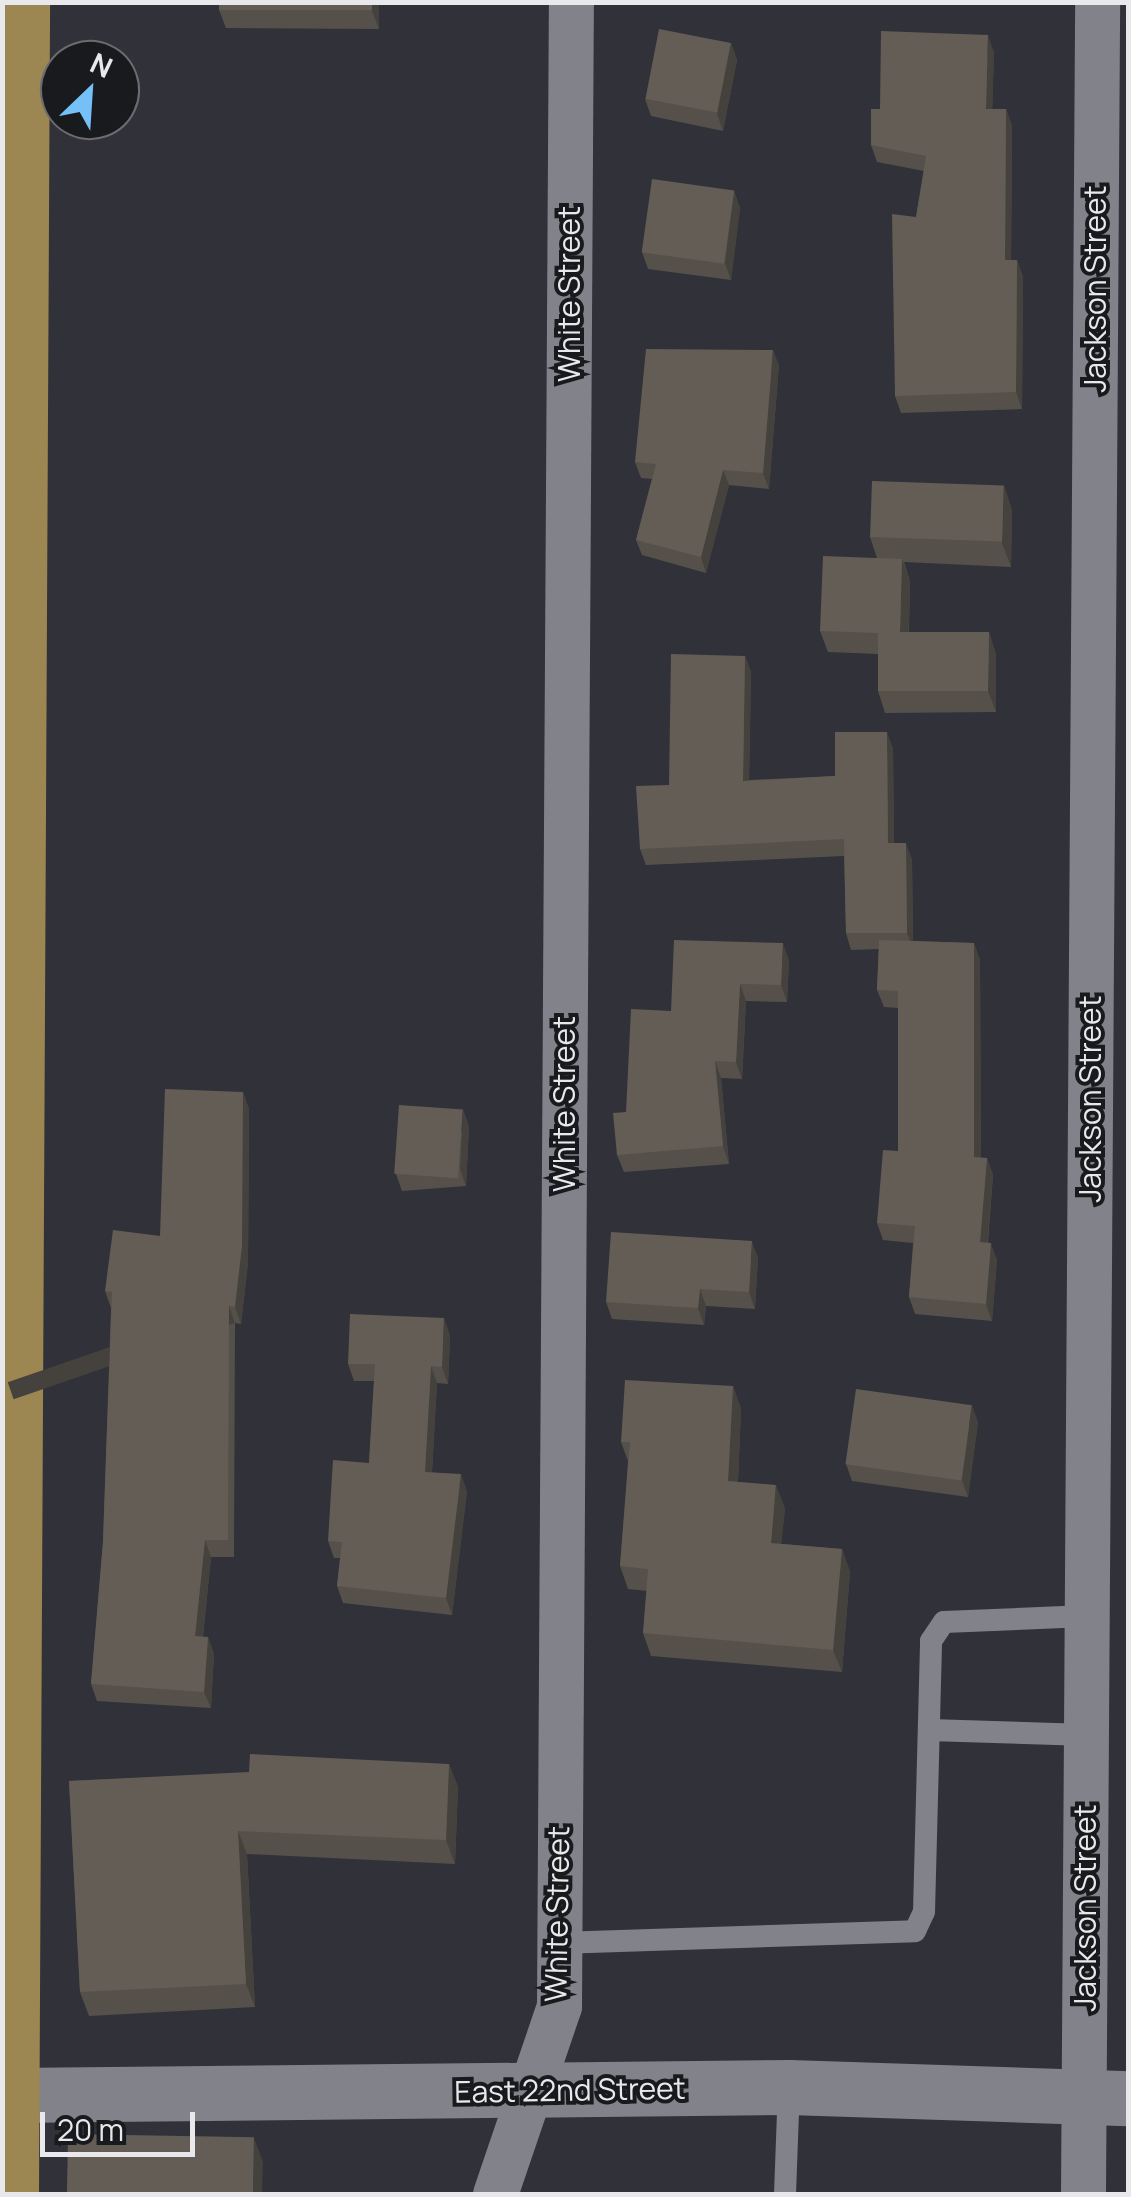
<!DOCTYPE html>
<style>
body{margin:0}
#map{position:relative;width:1131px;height:2197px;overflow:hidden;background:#313139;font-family:Manrope,sans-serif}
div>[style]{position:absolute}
.service>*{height:22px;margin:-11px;padding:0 11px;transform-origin:11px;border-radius:11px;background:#82828b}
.minor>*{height:45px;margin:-22.5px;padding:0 22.5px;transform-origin:22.5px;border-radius:22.5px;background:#82828b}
.tertiary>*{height:55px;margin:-27.5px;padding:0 27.5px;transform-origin:27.5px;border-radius:27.5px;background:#82828b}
.primary>*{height:55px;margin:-27.5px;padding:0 27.5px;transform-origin:27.5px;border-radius:27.5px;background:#9c8651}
.wall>*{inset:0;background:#55504a}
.shaded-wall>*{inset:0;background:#45413c;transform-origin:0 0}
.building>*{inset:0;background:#635d56;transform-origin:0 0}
span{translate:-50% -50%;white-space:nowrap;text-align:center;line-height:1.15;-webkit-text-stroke:8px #191a1d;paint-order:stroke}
.street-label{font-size:30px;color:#e8e8ed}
.frame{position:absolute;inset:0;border:5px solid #e8e8ed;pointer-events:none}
.north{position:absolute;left:40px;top:40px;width:100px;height:100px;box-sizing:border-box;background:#191a1d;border:2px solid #6c6c70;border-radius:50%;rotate:25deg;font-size:28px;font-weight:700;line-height:40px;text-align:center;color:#e8e8ed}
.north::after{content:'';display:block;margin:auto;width:35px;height:45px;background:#75c0f6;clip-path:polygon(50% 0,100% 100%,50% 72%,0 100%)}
.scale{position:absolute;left:40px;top:2112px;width:155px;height:45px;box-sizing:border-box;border:5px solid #e8e8ed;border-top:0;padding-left:12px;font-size:30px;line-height:35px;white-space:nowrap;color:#e8e8ed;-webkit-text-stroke:8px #191a1d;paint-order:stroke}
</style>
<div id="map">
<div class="service">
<i style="left:929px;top:1730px;width:158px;rotate:1.8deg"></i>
<i style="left:559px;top:1943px;width:356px;rotate:-1.9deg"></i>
<i style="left:915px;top:1931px;width:21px;rotate:-65deg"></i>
<i style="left:924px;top:1912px;width:271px;rotate:-88.5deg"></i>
<i style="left:931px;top:1641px;width:23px;rotate:-56deg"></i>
<i style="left:944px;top:1622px;width:143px;rotate:-2.4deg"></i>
<i style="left:785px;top:2194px;width:107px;rotate:-87.9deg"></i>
</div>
<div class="minor">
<i style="left:495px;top:2194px;width:199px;rotate:-71.2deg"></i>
<i style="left:559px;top:2006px;width:2004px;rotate:-89.66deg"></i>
<i style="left:1083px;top:2194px;width:2192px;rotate:-89.63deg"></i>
</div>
<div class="tertiary">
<i style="left:11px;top:2095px;width:778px;rotate:-0.59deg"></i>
<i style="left:789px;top:2087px;width:339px;rotate:1.9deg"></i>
</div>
<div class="primary">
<i style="left:11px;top:2194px;width:2192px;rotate:-89.71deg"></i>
</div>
<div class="wall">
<i style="clip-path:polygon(379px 2px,379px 29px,226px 28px,219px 10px)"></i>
<i style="clip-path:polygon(731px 43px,737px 60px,723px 131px,651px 116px,645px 99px)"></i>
<i style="clip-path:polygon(994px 52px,992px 109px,1006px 109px,1012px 126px,1011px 260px,1017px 260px,1023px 277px,1022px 409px,901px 413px,895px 396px,916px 217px,924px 171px,877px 162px,871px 145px,880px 109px)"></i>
<i style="clip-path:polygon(734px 191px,740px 208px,731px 280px,648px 269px,642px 252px)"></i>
<i style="clip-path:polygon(779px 365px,769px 489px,729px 485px,706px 573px,642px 555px,636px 540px,652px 479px,641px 478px,635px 462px)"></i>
<i style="clip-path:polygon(1012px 509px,1011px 567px,904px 562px,910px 581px,909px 632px,989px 632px,996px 654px,996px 712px,885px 713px,878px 691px,878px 654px,828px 652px,820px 631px,877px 558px,870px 537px)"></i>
<i style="clip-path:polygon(745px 656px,751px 672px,749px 780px,835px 776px,893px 748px,894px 843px,912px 859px,913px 941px,974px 943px,980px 960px,981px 1158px,987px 1158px,993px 1175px,988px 1243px,997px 1260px,992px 1321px,915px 1314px,909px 1297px,913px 1243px,883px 1240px,877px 1223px,898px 1151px,898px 1008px,884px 1007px,877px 990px,879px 949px,851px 950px,846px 933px,844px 856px,646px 865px,640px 849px,669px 785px)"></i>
<i style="clip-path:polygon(789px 960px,787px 1002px,746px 1001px,742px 1079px,721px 1078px,729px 1164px,624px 1172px,617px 1155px,626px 1112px,671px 1011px)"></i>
<i style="clip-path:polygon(243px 1092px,249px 1109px,248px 1263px,241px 1324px,235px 1323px,234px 1557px,211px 1557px,203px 1637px,208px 1637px,214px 1654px,211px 1708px,97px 1701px,91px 1684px,103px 1542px,111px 1308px,105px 1291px,160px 1236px)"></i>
<i style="clip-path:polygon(469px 1126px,466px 1186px,402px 1191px,396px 1174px)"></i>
<i style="clip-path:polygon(758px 1258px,755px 1309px,706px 1306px,704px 1325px,612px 1319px,606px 1302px)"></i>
<i style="clip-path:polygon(450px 1335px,448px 1384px,437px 1383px,432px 1472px,467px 1491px,452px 1615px,343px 1603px,337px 1586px,340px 1558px,334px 1558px,328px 1541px,369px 1463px,374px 1381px,354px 1381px,348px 1364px)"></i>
<i style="clip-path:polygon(733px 1386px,741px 1409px,738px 1482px,785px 1508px,781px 1544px,842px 1549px,850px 1572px,842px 1672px,651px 1656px,643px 1633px,647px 1591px,628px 1589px,620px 1566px,628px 1461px,621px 1442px)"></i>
<i style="clip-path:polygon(978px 1422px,968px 1497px,852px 1481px,846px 1464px)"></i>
<i style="clip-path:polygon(449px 1764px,458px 1787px,455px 1864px,247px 1854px,255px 2007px,89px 2016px,80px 1992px,69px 1781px)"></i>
</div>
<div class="shaded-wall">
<i style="clip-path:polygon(372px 2px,379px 2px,379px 29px,372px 11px)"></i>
<i style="clip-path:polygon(988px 35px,994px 52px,992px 126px,986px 109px)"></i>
<i style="clip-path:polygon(731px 43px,737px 60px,723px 131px,717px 114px)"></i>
<i style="clip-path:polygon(1006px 109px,1012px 126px,1011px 277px,1005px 260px)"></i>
<i style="clip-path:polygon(734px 191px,740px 208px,731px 280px,725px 263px)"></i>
<i style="clip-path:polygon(1017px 260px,1023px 277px,1022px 409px,1016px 392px)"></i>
<i style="clip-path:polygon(773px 350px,779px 365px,769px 489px,763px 473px)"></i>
<i style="clip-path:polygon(723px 470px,729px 485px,706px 573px,701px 557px)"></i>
<i style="clip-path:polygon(1004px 485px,1012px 509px,1011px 567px,1002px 543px)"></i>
<i style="clip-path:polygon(902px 559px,910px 581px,908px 653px,900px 632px)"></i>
<i style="clip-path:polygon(989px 632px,996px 654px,996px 712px,988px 691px)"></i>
<i style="clip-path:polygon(745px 656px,751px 672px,749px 797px,743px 781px)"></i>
<i style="clip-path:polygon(887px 732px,893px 748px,894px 859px,888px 843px)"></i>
<i style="clip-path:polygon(906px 843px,912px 859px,913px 949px,907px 933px)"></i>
<i style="clip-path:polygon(783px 943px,789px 960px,787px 1002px,781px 985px)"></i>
<i style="clip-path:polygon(974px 943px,980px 960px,981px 1174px,974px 1157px)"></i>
<i style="clip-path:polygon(740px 984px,746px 1001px,742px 1079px,736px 1062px)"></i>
<i style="clip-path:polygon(715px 1061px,721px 1078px,729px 1164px,723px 1146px)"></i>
<i style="clip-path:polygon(243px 1092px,249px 1109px,248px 1263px,241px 1324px,235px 1307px)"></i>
<i style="clip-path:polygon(463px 1109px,469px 1126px,466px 1186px,460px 1169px)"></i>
<i style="clip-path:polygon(987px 1158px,993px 1175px,986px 1259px,980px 1242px)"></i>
<i style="clip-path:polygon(752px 1241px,758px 1258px,755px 1309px,749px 1292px)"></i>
<i style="clip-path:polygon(991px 1243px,997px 1260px,992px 1321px,986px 1304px)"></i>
<i style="clip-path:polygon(700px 1289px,706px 1306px,704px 1325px,698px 1308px)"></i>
<i style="left:229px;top:1306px;width:18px;height:234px;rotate:71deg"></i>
<i style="clip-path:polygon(444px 1318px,450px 1335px,448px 1384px,442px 1367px)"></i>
<i style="clip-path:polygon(431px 1366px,437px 1383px,431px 1489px,425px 1472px)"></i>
<i style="clip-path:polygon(733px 1386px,741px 1409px,737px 1504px,728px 1481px)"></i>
<i style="clip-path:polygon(972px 1405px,978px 1422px,968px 1497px,962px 1480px)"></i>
<i style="clip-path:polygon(461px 1474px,467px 1491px,452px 1615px,446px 1598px)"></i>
<i style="clip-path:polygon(776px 1485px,785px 1508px,779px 1566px,771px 1543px)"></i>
<i style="clip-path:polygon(205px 1540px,211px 1557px,201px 1653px,195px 1636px)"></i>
<i style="clip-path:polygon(842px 1549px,850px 1572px,842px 1672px,833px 1650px)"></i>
<i style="clip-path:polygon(208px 1637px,214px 1654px,211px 1708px,204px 1692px)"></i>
<i style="clip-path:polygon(449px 1764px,458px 1787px,455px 1864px,446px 1840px)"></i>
<i style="clip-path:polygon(238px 1831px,247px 1854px,255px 2007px,246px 1984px)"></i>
<i style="clip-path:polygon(254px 2138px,263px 2162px,262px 2194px,253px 2194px)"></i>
</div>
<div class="building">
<i style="left:219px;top:2px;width:153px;height:8px"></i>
<i style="left:659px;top:29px;width:73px;height:71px;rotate:11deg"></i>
<i style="clip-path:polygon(881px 31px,988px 35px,986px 109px,1006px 109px,1005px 260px,1017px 260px,1016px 392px,895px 396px,892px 214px,916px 217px,926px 156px,871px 145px,871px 109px,880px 109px)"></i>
<i style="left:652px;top:179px;width:83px;height:74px;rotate:8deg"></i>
<i style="clip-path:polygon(646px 349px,773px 350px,763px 473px,723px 470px,701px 557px,636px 540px,656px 464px,635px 462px)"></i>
<i style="left:872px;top:481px;width:132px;height:56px;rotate:2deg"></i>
<i style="clip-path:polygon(823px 556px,902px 559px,900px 632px,989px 632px,988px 691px,878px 691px,878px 633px,820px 631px)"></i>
<i style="clip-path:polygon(671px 654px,745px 656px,743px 781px,835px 776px,835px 732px,887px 732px,888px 843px,906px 843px,907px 933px,846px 933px,844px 839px,640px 849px,636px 786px,669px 785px)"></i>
<i style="clip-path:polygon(674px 940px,783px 943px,781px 985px,740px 984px,736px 1062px,715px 1061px,723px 1146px,617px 1155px,613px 1113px,626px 1112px,631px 1009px,671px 1011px)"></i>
<i style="clip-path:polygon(879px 940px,974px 943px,974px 1157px,987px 1158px,980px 1242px,991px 1243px,986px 1304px,909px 1297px,915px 1226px,877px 1223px,883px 1150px,898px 1151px,898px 991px,877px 990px)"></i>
<i style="clip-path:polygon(165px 1089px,243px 1092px,242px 1246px,235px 1307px,229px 1306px,228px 1540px,205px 1540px,195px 1636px,208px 1637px,204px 1692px,91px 1684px,103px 1542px,112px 1292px,105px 1291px,113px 1230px,160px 1236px)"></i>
<i style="left:399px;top:1105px;width:64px;height:69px;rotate:4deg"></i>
<i style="clip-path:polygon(611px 1232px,752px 1241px,749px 1292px,700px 1289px,698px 1308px,606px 1302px)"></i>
<i style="clip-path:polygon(350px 1314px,444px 1318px,442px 1367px,431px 1366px,425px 1472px,461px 1474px,446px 1598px,337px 1586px,342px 1542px,328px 1541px,333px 1460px,369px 1463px,375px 1364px,348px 1364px)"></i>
<i style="clip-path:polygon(625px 1380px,733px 1386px,728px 1481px,776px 1485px,771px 1543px,842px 1549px,833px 1650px,643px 1633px,648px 1569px,620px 1566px,630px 1442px,621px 1442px)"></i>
<i style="left:856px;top:1389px;width:117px;height:76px;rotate:8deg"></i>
<i style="clip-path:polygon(250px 1754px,449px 1764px,446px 1840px,238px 1831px,246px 1984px,80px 1992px,69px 1781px,249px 1772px)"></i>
<i style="left:68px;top:2134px;width:186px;height:60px;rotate:1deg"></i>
</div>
<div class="street-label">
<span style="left:1095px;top:289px;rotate:-90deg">Jackson Street</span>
<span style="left:569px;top:294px;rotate:-90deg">White Street</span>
<span style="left:1090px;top:1099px;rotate:-90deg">Jackson Street</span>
<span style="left:564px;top:1104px;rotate:-90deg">White Street</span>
<span style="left:1085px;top:1908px;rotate:-90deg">Jackson Street</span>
<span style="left:557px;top:1914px;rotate:-89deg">White Street</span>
<span style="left:570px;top:2090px;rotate:-1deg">East 22nd Street</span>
</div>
<div class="frame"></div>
<div class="north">N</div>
<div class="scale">20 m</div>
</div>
